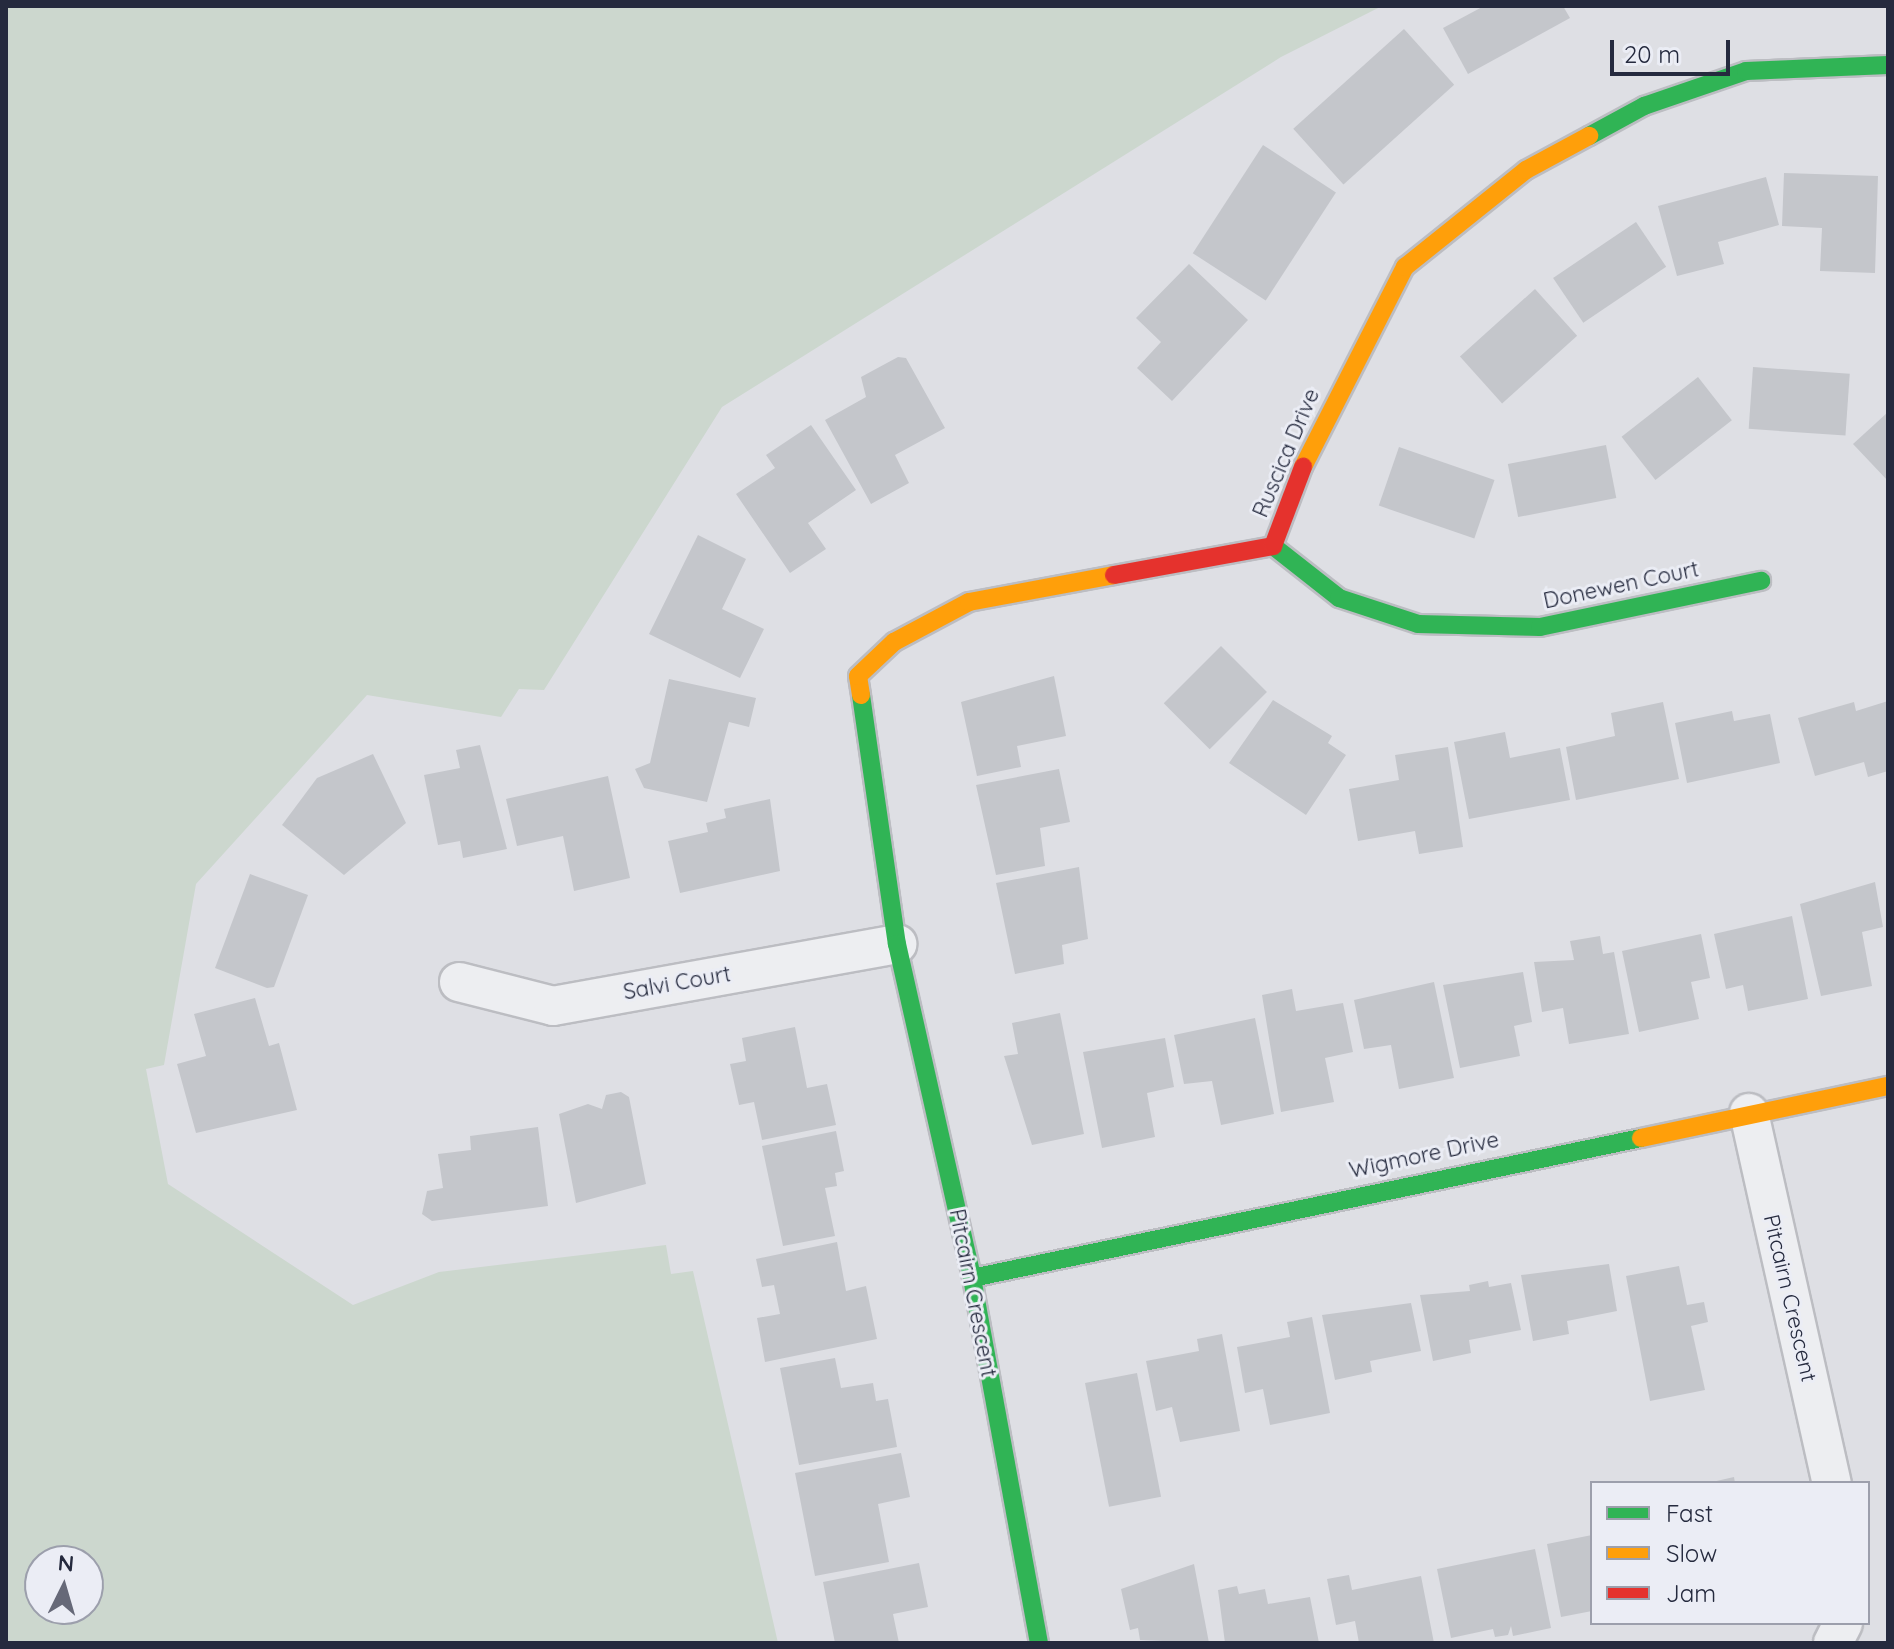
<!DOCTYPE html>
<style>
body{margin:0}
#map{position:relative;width:1894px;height:1649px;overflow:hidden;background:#dedfe4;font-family:Quicksand,sans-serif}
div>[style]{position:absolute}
.green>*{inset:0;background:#ccd7ce}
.building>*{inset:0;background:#c4c6cb;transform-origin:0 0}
.roads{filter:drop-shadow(2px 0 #bcbdc2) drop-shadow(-2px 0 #bcbdc2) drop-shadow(0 2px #bcbdc2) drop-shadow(0 -2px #bcbdc2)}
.street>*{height:38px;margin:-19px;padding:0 19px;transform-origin:19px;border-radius:19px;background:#edeef1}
.fast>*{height:18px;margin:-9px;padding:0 9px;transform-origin:9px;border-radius:9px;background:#30b455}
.slow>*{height:18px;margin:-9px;padding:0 9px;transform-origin:9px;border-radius:9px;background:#ff9f0a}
.jam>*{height:18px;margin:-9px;padding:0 9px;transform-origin:9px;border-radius:9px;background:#e5322d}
span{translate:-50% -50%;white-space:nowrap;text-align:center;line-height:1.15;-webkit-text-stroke:6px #ebedf5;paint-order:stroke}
.street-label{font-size:22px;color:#252a3e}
.frame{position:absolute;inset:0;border:8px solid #252a3e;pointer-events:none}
.legend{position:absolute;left:1590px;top:1481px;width:280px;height:144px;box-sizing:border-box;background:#ebedf5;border:2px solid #9c9fac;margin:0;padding:10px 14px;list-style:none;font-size:24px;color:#252a3e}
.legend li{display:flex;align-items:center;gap:16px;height:40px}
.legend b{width:40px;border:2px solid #9c9fac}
.north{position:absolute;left:24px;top:1545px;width:80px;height:80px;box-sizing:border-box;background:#ebedf5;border:2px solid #9c9fac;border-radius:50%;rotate:5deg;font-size:22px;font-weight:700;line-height:32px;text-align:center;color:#252a3e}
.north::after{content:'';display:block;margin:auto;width:28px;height:36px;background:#666978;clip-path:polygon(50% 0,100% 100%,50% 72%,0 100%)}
.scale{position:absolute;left:1610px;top:40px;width:120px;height:36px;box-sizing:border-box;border:4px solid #252a3e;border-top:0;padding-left:10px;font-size:24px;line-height:28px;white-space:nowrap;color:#252a3e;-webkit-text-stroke:6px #ebedf5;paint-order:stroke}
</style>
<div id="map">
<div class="green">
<i style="clip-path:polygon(evenodd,6px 6px,1382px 6px,1281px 57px,722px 407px,544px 690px,519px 689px,501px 717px,367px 695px,196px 884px,164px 1065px,146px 1069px,168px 1184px,353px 1305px,439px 1272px,666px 1245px,671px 1274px,693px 1271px,778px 1643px,6px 1643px,6px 6px,40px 1561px,88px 1561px,88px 1609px,40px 1609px,40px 1561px)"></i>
</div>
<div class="building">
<i style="clip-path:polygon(1484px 6px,1563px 6px,1570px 18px,1468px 74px,1443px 28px)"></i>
<i style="left:1404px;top:29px;width:75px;height:149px;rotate:48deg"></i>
<i style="left:1263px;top:145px;width:87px;height:129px;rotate:33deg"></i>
<i style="clip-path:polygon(1784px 173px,1878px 176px,1875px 273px,1820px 271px,1822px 228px,1782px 226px)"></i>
<i style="clip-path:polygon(1766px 177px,1779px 225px,1718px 242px,1724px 264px,1677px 276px,1658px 206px)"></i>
<i style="left:1636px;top:222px;width:54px;height:100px;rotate:56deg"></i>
<i style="clip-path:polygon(1189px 264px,1248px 320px,1172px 401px,1137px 368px,1161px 342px,1136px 318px)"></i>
<i style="left:1535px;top:289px;width:63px;height:101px;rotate:48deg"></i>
<i style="clip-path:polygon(898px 357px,906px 358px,945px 428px,895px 455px,909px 483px,871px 504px,825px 420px,866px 397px,861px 377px)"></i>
<i style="left:1753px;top:367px;width:97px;height:62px;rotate:4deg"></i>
<i style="left:1698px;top:377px;width:55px;height:97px;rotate:52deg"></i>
<i style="clip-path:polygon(1888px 412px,1888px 481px,1853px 444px)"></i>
<i style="clip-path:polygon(811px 425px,856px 490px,808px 523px,826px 549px,790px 573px,736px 494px,775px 468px,766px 455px)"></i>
<i style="left:1606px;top:445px;width:54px;height:100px;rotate:79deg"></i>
<i style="left:1399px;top:447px;width:101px;height:62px;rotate:19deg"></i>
<i style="clip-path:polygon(698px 535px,746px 559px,722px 609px,764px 629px,740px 678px,649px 634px)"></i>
<i style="left:1221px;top:646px;width:65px;height:81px;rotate:45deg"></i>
<i style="clip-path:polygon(1054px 676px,1066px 736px,1017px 746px,1021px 767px,977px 776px,961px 702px)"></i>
<i style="clip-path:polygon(669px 679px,756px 698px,749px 727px,729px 722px,707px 802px,644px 788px,635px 769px,650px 763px)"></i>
<i style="clip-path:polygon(1273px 700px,1332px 736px,1328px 743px,1346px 755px,1306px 815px,1229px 763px)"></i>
<i style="clip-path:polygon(1888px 701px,1888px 771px,1868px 777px,1864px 762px,1815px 776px,1798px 718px,1854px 702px,1856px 711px)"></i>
<i style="clip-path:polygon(1663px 702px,1679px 779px,1576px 800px,1566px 747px,1615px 736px,1611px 713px)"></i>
<i style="clip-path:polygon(1732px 711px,1734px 721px,1770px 714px,1780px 763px,1687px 783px,1675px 723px)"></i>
<i style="clip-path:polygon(1505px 732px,1510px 758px,1560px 748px,1570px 800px,1469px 819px,1454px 742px)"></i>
<i style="clip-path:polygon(480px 745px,507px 849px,463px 858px,460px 841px,438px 845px,424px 775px,460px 768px,456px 750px)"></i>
<i style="clip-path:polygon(1448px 747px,1463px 847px,1419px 854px,1415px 831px,1358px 841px,1349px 789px,1399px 780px,1395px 755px)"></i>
<i style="clip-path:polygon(373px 754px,406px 823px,344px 875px,282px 825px,317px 778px)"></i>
<i style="clip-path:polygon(1059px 769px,1070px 822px,1040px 828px,1045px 866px,996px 875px,976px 785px)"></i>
<i style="clip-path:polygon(608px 776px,630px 878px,574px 891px,563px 836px,517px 846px,506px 799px)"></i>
<i style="clip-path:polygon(770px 799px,780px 871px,680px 893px,668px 841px,708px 832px,706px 823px,726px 818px,724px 809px)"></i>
<i style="clip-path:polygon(1079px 867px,1088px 939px,1062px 945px,1064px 964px,1015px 974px,996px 883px)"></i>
<i style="clip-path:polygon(250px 874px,308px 895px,274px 987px,267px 988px,215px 968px)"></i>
<i style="clip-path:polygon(1875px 882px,1883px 927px,1862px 932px,1872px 986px,1821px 996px,1800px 904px)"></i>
<i style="clip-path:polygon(1792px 916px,1808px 999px,1748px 1011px,1743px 985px,1726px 989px,1714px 934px)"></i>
<i style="clip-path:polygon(1701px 934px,1710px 978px,1691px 982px,1699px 1019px,1639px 1032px,1622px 951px)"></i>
<i style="clip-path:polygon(1600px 936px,1603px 954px,1614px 952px,1629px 1034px,1569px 1044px,1563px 1008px,1542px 1012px,1534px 962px,1574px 960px,1570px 941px)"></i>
<i style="clip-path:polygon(1523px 972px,1532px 1022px,1514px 1026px,1520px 1056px,1460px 1068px,1443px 985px)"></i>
<i style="clip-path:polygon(1434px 982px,1454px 1078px,1399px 1089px,1391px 1045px,1364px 1049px,1354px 1000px)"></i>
<i style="clip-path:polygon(1292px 989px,1296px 1011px,1343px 1003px,1353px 1052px,1325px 1058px,1334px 1102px,1281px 1112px,1262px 995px)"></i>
<i style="clip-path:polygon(255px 998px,269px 1046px,279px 1043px,297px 1110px,196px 1133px,177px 1064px,206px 1056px,194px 1014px)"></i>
<i style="clip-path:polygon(1060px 1013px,1084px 1134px,1032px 1145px,1004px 1056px,1018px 1054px,1012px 1023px)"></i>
<i style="clip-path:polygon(1255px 1018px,1274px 1114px,1221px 1125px,1212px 1081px,1184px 1084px,1174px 1035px)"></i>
<i style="clip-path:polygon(795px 1027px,807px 1088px,827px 1084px,836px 1125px,762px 1140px,754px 1102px,739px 1105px,730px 1064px,746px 1061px,742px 1038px)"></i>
<i style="clip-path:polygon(1165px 1038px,1174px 1087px,1147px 1093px,1155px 1137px,1102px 1148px,1083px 1052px)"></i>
<i style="clip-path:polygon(621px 1092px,629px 1097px,646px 1184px,576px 1203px,559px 1114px,588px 1104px,602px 1109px,606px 1095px)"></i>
<i style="clip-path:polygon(538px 1127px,548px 1206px,432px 1221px,422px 1214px,427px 1191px,443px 1188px,438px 1154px,471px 1150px,470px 1136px)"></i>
<i style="clip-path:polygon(836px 1131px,844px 1171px,835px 1173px,837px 1186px,825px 1188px,835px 1236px,783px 1246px,762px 1146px)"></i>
<i style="clip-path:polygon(837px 1242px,846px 1291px,866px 1286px,877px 1339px,765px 1362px,757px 1318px,780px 1314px,774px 1285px,762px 1287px,756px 1259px)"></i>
<i style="clip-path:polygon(1609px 1264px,1617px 1311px,1567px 1321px,1569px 1334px,1533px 1341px,1521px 1275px)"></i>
<i style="clip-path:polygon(1679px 1266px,1687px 1305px,1704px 1302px,1708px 1322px,1691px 1326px,1705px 1390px,1650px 1401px,1626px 1276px)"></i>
<i style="clip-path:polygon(1488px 1281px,1489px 1287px,1511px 1283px,1521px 1330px,1469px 1340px,1471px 1353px,1433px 1361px,1420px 1295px,1470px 1291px,1469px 1285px)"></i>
<i style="clip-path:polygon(1411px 1303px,1421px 1351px,1370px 1361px,1372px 1372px,1335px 1380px,1322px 1315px)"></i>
<i style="clip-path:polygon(1312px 1317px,1330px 1413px,1270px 1425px,1263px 1389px,1245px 1393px,1237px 1347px,1290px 1337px,1287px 1322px)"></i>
<i style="clip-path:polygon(1222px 1334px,1240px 1431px,1180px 1442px,1172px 1407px,1156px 1411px,1146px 1361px,1199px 1351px,1197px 1339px)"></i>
<i style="clip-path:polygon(835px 1358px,841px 1388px,873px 1383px,876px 1401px,888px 1399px,897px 1447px,799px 1465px,780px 1368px)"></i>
<i style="left:1137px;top:1373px;width:126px;height:53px;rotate:79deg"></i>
<i style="clip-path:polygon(901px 1453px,910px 1497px,878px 1504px,889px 1562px,815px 1576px,795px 1473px)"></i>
<i style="clip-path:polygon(1734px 1477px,1735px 1483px,1712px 1483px,1712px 1482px)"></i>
<i style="clip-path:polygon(1592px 1535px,1592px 1611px,1561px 1617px,1547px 1544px)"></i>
<i style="clip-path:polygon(1535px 1549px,1551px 1628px,1513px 1636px,1511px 1626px,1508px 1635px,1495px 1637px,1493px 1629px,1451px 1638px,1437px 1569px)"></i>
<i style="clip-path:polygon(919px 1563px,928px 1607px,893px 1614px,899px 1643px,835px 1643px,823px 1582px)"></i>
<i style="clip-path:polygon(1194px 1564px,1209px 1643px,1140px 1640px,1138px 1628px,1130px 1630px,1121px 1589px)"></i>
<i style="clip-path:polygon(1349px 1575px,1352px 1590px,1421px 1576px,1434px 1643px,1359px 1643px,1355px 1621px,1336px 1625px,1327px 1579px)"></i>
<i style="clip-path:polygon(1237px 1586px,1239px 1594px,1265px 1589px,1268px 1604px,1310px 1597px,1319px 1643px,1225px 1643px,1218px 1590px)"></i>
</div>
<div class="roads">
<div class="street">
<i style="left:459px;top:982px;width:97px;rotate:14.3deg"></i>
<i style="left:553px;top:1006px;width:350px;rotate:-10.2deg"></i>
<i style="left:1749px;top:1113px;width:379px;rotate:77.4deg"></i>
<i style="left:1833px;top:1643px;width:22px;rotate:-63deg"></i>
</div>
<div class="fast">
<i style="left:1589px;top:136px;width:63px;rotate:-28.6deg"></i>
<i style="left:1644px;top:106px;width:108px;rotate:-18.9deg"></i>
<i style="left:1746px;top:71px;width:142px;rotate:-2.4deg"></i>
<i style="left:1273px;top:546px;width:84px;rotate:38.2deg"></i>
<i style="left:1339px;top:598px;width:83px;rotate:18.2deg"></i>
<i style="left:1418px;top:624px;width:122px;rotate:1.4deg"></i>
<i style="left:1540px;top:627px;width:226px;rotate:-11.8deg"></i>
<i style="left:861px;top:695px;width:252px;rotate:81.8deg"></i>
<i style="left:897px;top:944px;width:342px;rotate:77.3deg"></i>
<i style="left:972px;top:1278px;width:371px;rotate:79.6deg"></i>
<i style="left:972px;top:1278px;width:683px;rotate:-11.82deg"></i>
</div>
<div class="slow">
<i style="left:1303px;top:467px;width:225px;rotate:-63deg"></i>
<i style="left:1405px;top:267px;width:155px;rotate:-38.7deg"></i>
<i style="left:1526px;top:170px;width:72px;rotate:-28.4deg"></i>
<i style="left:861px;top:695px;width:19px;rotate:-99deg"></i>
<i style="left:858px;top:676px;width:50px;rotate:-43.4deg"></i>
<i style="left:894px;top:642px;width:85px;rotate:-28.1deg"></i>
<i style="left:969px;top:602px;width:147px;rotate:-10.5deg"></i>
<i style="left:1641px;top:1138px;width:252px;rotate:-11.9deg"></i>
</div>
<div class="jam">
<i style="left:1114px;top:575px;width:162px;rotate:-10.3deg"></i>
<i style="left:1273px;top:546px;width:85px;rotate:-69.2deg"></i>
</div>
</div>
<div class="street-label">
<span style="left:1286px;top:453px;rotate:-67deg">Ruscica Drive</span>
<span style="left:1621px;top:585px;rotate:-12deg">Donewen Court</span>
<span style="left:677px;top:983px;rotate:-10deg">Salvi Court</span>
<span style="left:1424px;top:1155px;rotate:-12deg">Wigmore Drive</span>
<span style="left:973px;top:1293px;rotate:79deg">Pitcairn Crescent</span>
<span style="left:1790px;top:1298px;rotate:77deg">Pitcairn Crescent</span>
</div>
<div class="frame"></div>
<ul class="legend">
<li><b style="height:10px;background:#30b455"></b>Fast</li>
<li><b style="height:10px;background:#ff9f0a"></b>Slow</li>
<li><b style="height:10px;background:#e5322d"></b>Jam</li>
</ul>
<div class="north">N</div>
<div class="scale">20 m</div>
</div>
